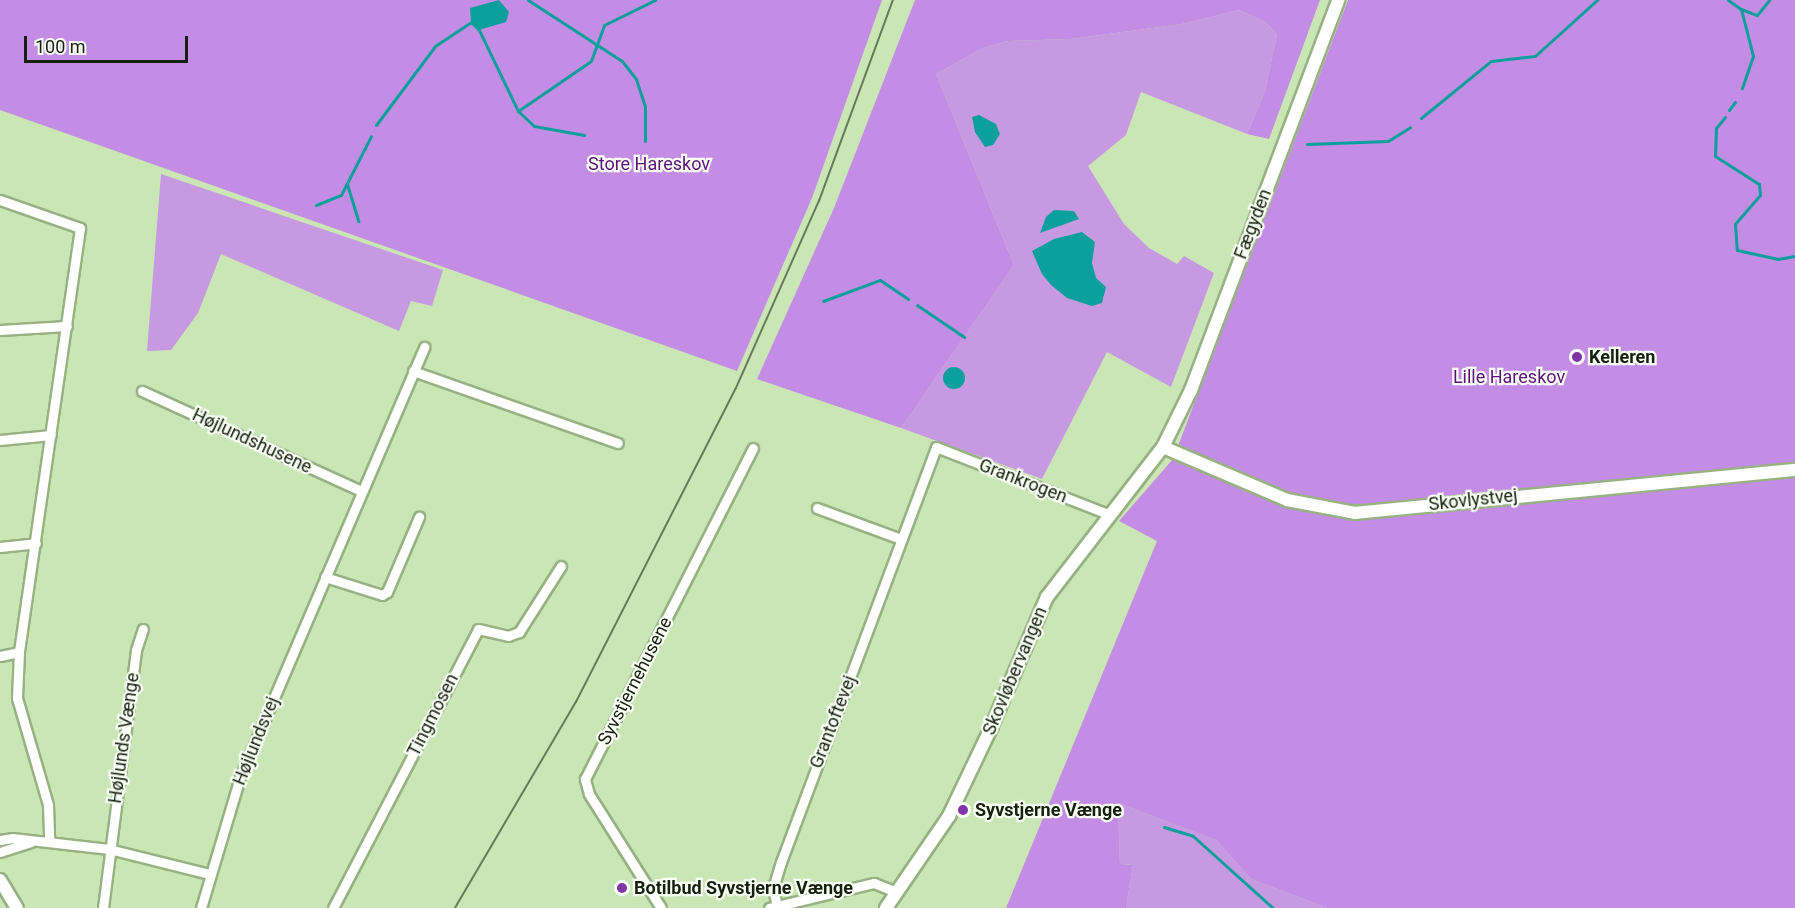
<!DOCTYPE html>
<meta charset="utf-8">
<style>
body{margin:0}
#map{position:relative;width:1795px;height:908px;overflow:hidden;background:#cae6b5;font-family:Roboto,sans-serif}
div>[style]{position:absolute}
.green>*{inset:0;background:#c799e3}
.forest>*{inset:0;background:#c48de5}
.water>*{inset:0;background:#0ba09d}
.round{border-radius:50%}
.stream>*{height:3px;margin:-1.5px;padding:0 1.5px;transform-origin:1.5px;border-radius:1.5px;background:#0ba09d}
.roads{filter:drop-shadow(2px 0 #97b182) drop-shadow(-2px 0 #97b182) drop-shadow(0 2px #97b182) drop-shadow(0 -2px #97b182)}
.minor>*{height:9px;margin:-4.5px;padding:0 4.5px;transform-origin:4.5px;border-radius:4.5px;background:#fff}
.tertiary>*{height:12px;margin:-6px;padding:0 6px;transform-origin:6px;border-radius:6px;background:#fff}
.tram>*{height:1.5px;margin:-0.75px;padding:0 0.75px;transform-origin:0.75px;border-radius:0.75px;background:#677959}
.dots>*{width:16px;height:16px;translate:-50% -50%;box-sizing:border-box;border:3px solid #f9fff5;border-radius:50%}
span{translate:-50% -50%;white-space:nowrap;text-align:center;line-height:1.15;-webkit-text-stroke:4.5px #f9fff5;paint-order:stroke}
.park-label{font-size:18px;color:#5b127b}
.street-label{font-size:18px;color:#16200e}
.poi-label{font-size:18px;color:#16200e;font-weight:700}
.left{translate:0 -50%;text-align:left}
.scale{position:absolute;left:24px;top:36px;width:164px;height:27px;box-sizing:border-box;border:3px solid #16200e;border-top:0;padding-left:8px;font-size:18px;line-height:21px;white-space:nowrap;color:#16200e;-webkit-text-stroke:4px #f9fff5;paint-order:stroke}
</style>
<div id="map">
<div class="green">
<i style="clip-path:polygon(1239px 10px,1265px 22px,1277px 34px,1265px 91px,1247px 134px,1141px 92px,1126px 135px,1088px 166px,1124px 224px,1149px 248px,1177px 264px,1184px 256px,1214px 273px,1171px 387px,1107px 352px,1042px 479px,901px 428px,1014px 265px,936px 74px,983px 48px,1008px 41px,1071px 39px,1182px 24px)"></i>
<i style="clip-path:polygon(161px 174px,443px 270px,432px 306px,411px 301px,399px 331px,221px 254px,198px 313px,171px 350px,147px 351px)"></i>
<i style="clip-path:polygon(1118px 803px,1216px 840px,1251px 879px,1327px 908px,1126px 908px,1133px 865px,1120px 864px)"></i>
</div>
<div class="forest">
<i style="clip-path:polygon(0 0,882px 0,812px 198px,737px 371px,0 110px)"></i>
<i style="clip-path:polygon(915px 0,1320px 0,1269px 139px,1247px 134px,1265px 91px,1277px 34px,1265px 22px,1239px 10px,1182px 24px,1071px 39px,1008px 41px,983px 48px,936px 74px,1014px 265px,901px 428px,757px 379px,834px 208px)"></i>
<i style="clip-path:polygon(1348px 0,1795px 0,1795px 908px,1327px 908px,1251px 879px,1216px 840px,1118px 803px,1120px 864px,1133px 865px,1126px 908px,1006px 908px,1157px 541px,1119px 521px,1173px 459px)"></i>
</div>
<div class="water">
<i style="clip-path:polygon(499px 0,509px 12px,506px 22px,479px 30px,471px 22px,470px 8px)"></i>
<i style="clip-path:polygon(979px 115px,996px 124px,1000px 134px,993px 145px,985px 147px,975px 132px,972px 117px)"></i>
<i style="clip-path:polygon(1054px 210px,1074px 211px,1079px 219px,1040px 233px,1046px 217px)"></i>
<i style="clip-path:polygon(1082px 232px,1095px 242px,1092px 263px,1096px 278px,1106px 287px,1102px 303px,1092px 306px,1067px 298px,1051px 285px,1042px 274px,1032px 251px,1054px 239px)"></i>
<i class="round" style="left:943px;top:367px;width:22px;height:22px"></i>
</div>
<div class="stream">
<i style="left:528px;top:0;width:112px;rotate:33deg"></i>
<i style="left:622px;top:61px;width:23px;rotate:52deg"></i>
<i style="left:636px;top:79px;width:28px;rotate:72deg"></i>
<i style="left:645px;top:106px;width:35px;rotate:90deg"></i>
<i style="left:1728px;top:0;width:16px;rotate:35deg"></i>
<i style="left:1741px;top:9px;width:49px;rotate:75.7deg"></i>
<i style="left:1753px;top:56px;width:34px;rotate:109deg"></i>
<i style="left:1741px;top:9px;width:17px;rotate:21deg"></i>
<i style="left:1757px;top:15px;width:19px;rotate:-51deg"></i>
<i style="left:1729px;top:110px;width:10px;rotate:-53deg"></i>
<i style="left:518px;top:111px;width:22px;rotate:43deg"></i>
<i style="left:534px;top:126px;width:51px;rotate:10.2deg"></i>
<i style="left:1725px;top:117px;width:14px;rotate:129deg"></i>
<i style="left:1716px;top:128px;width:28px;rotate:92deg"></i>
<i style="left:1715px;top:156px;width:52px;rotate:32.5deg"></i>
<i style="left:1759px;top:184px;width:11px;rotate:85deg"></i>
<i style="left:1760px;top:195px;width:38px;rotate:131deg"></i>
<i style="left:1735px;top:224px;width:26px;rotate:86deg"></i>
<i style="left:1737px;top:250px;width:42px;rotate:12.4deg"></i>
<i style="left:1778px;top:259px;width:17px;rotate:-10deg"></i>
<i style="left:1421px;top:118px;width:90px;rotate:-39.2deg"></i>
<i style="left:1491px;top:61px;width:44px;rotate:-6.5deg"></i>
<i style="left:1535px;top:56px;width:84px;rotate:-42.1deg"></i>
<i style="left:376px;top:125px;width:99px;rotate:-53.2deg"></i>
<i style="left:435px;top:46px;width:43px;rotate:-33.7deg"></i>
<i style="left:471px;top:22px;width:11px;rotate:45deg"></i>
<i style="left:479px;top:30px;width:90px;rotate:64.3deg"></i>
<i style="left:518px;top:111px;width:88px;rotate:-34.4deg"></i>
<i style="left:591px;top:61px;width:38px;rotate:-70deg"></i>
<i style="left:604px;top:25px;width:57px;rotate:-26.1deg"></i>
<i style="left:1307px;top:144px;width:81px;rotate:-2.1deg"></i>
<i style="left:1388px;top:141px;width:26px;rotate:-32deg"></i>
<i style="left:347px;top:184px;width:39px;rotate:73deg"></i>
<i style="left:316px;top:205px;width:27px;rotate:-22deg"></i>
<i style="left:341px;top:195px;width:66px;rotate:-63deg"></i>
<i style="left:823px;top:301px;width:61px;rotate:-20.2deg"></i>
<i style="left:880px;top:280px;width:34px;rotate:34deg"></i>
<i style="left:917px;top:305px;width:57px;rotate:34.2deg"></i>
<i style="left:1164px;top:827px;width:30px;rotate:17deg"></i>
<i style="left:1193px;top:836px;width:108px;rotate:42deg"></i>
</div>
<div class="roads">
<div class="minor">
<i style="left:0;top:200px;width:85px;rotate:19.3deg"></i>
<i style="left:80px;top:228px;width:428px;rotate:98.2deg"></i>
<i style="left:19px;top:652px;width:46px;rotate:92.5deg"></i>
<i style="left:17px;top:698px;width:111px;rotate:73.8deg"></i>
<i style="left:48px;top:805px;width:37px;rotate:88deg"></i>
<i style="left:0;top:330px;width:67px;rotate:-3.4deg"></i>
<i style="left:413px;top:371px;width:217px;rotate:19.4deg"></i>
<i style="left:142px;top:391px;width:241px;rotate:24.5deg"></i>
<i style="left:0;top:440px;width:51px;rotate:-5.6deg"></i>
<i style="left:817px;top:508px;width:90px;rotate:20.3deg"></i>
<i style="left:0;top:547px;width:36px;rotate:-6deg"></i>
<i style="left:325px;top:577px;width:60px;rotate:17.5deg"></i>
<i style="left:382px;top:595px;width:6px;rotate:-31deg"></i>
<i style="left:387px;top:592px;width:82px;rotate:-66.9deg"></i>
<i style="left:0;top:656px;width:19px;rotate:-12deg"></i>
<i style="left:0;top:840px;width:12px;rotate:-9deg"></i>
<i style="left:12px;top:838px;width:98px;rotate:6.5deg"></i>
<i style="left:109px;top:849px;width:103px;rotate:14deg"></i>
<i style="left:0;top:852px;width:32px;rotate:-18deg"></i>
<i style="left:777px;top:906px;width:18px;rotate:-103deg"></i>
<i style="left:773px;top:888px;width:27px;rotate:-73deg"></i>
<i style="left:781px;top:862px;width:443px;rotate:-69.5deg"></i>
<i style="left:936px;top:447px;width:187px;rotate:21.3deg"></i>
<i style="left:103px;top:908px;width:260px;rotate:-82.7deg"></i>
<i style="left:136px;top:650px;width:22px;rotate:-72deg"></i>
<i style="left:201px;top:908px;width:137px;rotate:-73.4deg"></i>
<i style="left:240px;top:777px;width:468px;rotate:-66.8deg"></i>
<i style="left:333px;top:908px;width:314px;rotate:-62.5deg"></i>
<i style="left:478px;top:629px;width:31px;rotate:13deg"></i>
<i style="left:508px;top:636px;width:12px;rotate:-20deg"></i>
<i style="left:519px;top:632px;width:78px;rotate:-57.5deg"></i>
<i style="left:661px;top:908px;width:135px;rotate:-122.3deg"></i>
<i style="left:589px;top:794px;width:16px;rotate:-105deg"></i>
<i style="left:585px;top:779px;width:371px;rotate:-63.1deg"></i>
<i style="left:769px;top:908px;width:108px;rotate:-13.4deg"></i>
<i style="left:874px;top:883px;width:24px;rotate:22deg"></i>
</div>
<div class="tertiary">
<i style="left:1163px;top:447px;width:135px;rotate:23.1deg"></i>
<i style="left:1287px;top:500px;width:69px;rotate:10.8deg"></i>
<i style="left:1355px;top:513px;width:442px;rotate:-5.6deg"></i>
<i style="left:0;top:880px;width:33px;rotate:59deg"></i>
<i style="left:886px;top:908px;width:112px;rotate:-55.6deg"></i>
<i style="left:949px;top:816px;width:98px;rotate:-64.5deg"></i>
<i style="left:991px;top:728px;width:142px;rotate:-66.9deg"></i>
<i style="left:1047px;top:597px;width:190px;rotate:-52.3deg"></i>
<i style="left:1163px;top:447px;width:64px;rotate:-63.8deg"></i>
<i style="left:1191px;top:390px;width:417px;rotate:-69.3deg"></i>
</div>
</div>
<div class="tram">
<i style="left:455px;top:908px;width:239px;rotate:-59.6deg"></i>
<i style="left:576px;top:702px;width:352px;rotate:-63deg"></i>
<i style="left:736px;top:388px;width:205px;rotate:-66.1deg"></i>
<i style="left:819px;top:201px;width:214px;rotate:-69.8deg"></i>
</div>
<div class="dots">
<i style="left:1577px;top:357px;background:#8034a6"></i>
<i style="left:963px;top:810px;background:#8034a6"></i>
<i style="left:622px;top:888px;background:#8034a6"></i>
</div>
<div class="park-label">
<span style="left:649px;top:164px">Store Hareskov</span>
<span style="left:1509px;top:377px">Lille Hareskov</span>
</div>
<div class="street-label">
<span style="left:1253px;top:224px;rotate:-69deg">Fægyden</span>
<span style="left:252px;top:441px;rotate:25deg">Højlundshusene</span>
<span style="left:1023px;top:481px;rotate:21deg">Grankrogen</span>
<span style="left:1473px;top:500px;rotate:-6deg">Skovlystvej</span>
<span style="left:1015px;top:671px;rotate:-67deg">Skovløbervangen</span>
<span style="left:635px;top:681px;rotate:-63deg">Syvstjernehusene</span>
<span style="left:433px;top:715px;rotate:-63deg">Tingmosen</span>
<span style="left:833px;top:722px;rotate:-69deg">Grantoftevej</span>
<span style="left:124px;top:738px;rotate:-82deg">Højlunds Vænge</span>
<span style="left:256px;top:741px;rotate:-68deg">Højlundsvej</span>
</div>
<div class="poi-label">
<span class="left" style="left:1589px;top:357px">Kelleren</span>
<span class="left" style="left:975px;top:810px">Syvstjerne Vænge</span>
<span class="left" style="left:634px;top:888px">Botilbud Syvstjerne Vænge</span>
</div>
<div class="scale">100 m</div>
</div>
